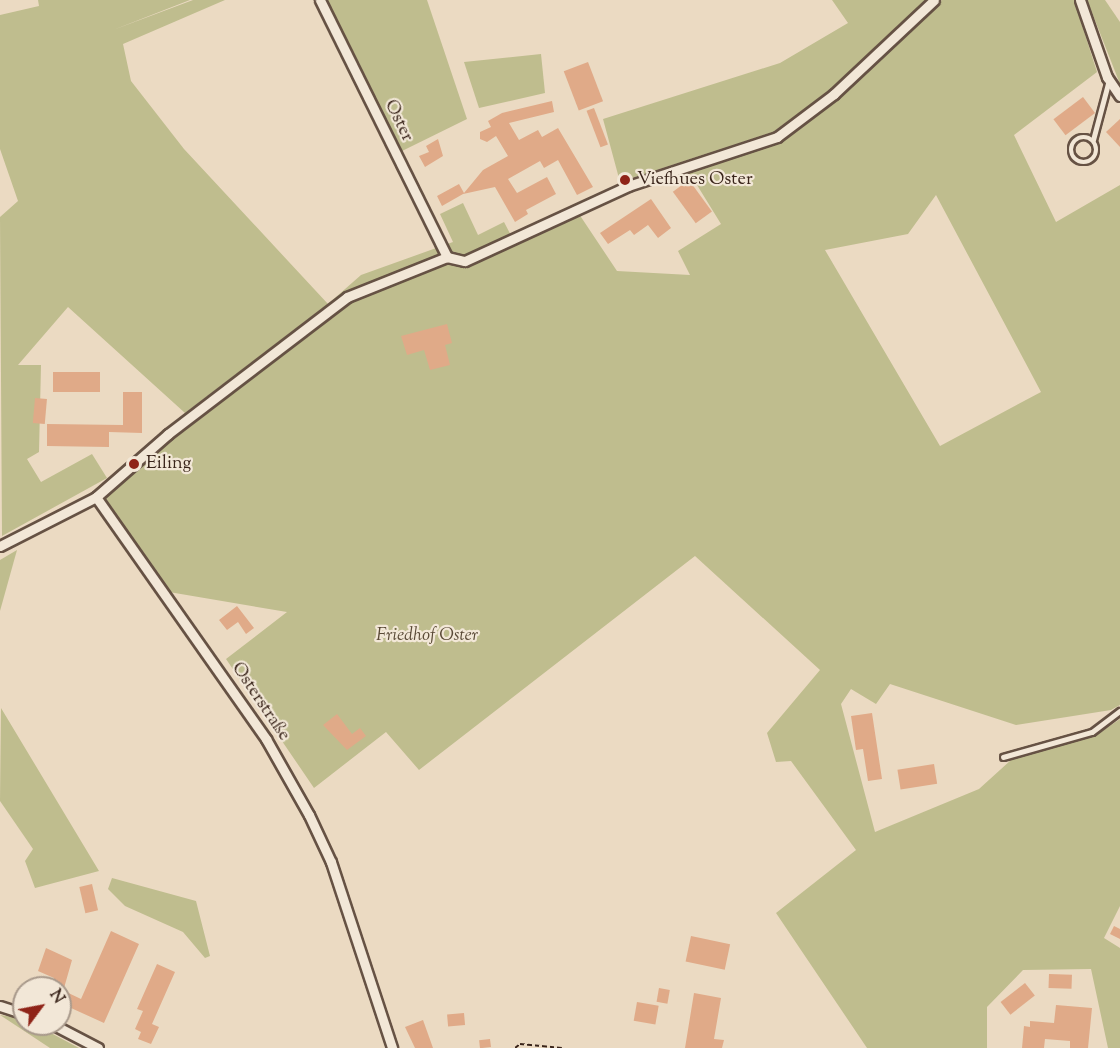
<!DOCTYPE html>
<meta charset="utf-8">
<style>
body{margin:0}
#map{position:relative;width:1120px;height:1048px;overflow:hidden;background:#ebdac2;font-family:"Sorts Mill Goudy",serif}
div>[style]{position:absolute}
.green>*{inset:0;background:#bfbd8e}
.building>*{inset:0;background:#e0aa88;transform-origin:0 0}
.path>*{height:2px;margin-top:-1px;transform-origin:0;background:repeating-linear-gradient(90deg,#39241a 0 4.5px,transparent 0 7.5px)}
.roads{filter:drop-shadow(2px 0 #665244) drop-shadow(-2px 0 #665244) drop-shadow(0 2px #665244) drop-shadow(0 -2px #665244)}
.service>*{height:4.5px;margin:-2.25px;padding:0 2.25px;transform-origin:2.25px;border-radius:2.25px;background:#f2e7d7}
.service>.ring{margin:-2.25px;padding:0;box-sizing:content-box;background:none;border:4.5px solid #f2e7d7;border-radius:50%}
.minor>*{height:9px;margin:-4.5px;padding:0 4.5px;transform-origin:4.5px;border-radius:4.5px;background:#f2e7d7}
.dots>*{width:16px;height:16px;translate:-50% -50%;box-sizing:border-box;border:3px solid #f2e7d7;border-radius:50%}
span{translate:-50% -50%;white-space:nowrap;text-align:center;line-height:1.15;-webkit-text-stroke:4.5px #f2e7d7;paint-order:stroke}
.street-label{font-size:18px;color:#39241a}
.poi-label{font-size:18px;color:#39241a}
.left{translate:0 -50%;text-align:left}
.park-label{font-size:18px;color:#5a4a37;font-style:italic}
.north{position:absolute;left:12px;top:976px;width:60px;height:60px;box-sizing:border-box;background:#f2e7d7;border:2px solid #a8998b;border-radius:50%;rotate:58deg;font-size:16px;font-weight:700;line-height:24px;text-align:center;color:#39241a}
.north::after{content:'';display:block;margin:auto;width:21px;height:27px;background:#8f2418;clip-path:polygon(50% 0,100% 100%,50% 72%,0 100%)}
</style>
<div id="map">
<div class="green">
<i style="clip-path:polygon(evenodd,38px 0,190px 0,113px 30px,193px 0,225px 0,123px 44px,131px 81px,184px 149px,328px 304px,361px 275px,453px 242px,440px 214px,463px 203px,478px 235px,504px 222px,516px 245px,579px 214px,617px 271px,690px 275px,678px 251px,721px 224px,689px 172px,776px 142px,842px 96px,942px 0,1074px 0,1097px 72px,1014px 135px,1056px 222px,1120px 185px,1120px 705px,1111px 710px,1016px 725px,890px 684px,876px 704px,851px 689px,841px 704px,875px 832px,979px 789px,1011px 760px,1095px 736px,1120px 719px,1120px 906px,1104px 938px,1120px 948px,1120px 1048px,1108px 1048px,1091px 969px,1023px 970px,987px 1007px,987px 1048px,867px 1048px,776px 913px,856px 850px,791px 761px,776px 762px,767px 733px,820px 670px,695px 556px,419px 770px,386px 732px,314px 788px,226px 659px,287px 612px,169px 592px,103px 498px,171px 438px,335px 313px,328px 304px,185px 413px,68px 307px,18px 365px,41px 365px,39px 452px,27px 459px,41px 482px,92px 454px,107px 478px,2px 536px,0 217px,18px 201px,0 149px,0 15px,39px 6px,38px 0,936px 195px,1041px 392px,940px 446px,825px 250px,908px 234px,936px 195px)"></i>
<i style="clip-path:polygon(325px 0,427px 0,467px 119px,402px 151px)"></i>
<i style="clip-path:polygon(832px 0,926px 0,830px 90px,773px 132px,620px 182px,603px 119px,780px 63px,848px 23px)"></i>
<i style="clip-path:polygon(1087px 0,1105px 0,1120px 22px,1120px 84px)"></i>
<i style="clip-path:polygon(541px 54px,545px 93px,479px 108px,464px 62px)"></i>
<i style="clip-path:polygon(17px 550px,0 611px,0 560px)"></i>
<i style="clip-path:polygon(1px 708px,99px 871px,35px 888px,25px 861px,33px 849px,0 801px)"></i>
<i style="clip-path:polygon(112px 878px,196px 901px,210px 956px,205px 958px,183px 932px,125px 906px,108px 889px)"></i>
<i style="clip-path:polygon(0 1015px,20px 1018px,24px 1024px,34px 1024px,79px 1048px,50px 1048px)"></i>
</div>
<div class="building">
<i style="left:588px;top:62px;width:42px;height:26px;rotate:69deg"></i>
<i style="left:1083px;top:97px;width:20px;height:37px;rotate:53deg"></i>
<i style="clip-path:polygon(552px 101px,554px 112px,509px 123px,519px 140px,538px 130px,542px 137px,558px 128px,593px 187px,577px 195px,558px 160px,544px 168px,540px 161px,508px 179px,517px 193px,547px 177px,556px 194px,526px 210px,528px 214px,515px 222px,495px 187px,463px 194px,442px 206px,437px 196px,459px 184px,464px 193px,483px 170px,508px 156px,496px 136px,487px 142px,480px 139px,480px 132px,491px 127px,488px 121px,502px 113px)"></i>
<i style="left:594px;top:108px;width:39px;height:8px;rotate:69deg"></i>
<i style="clip-path:polygon(1120px 119px,1120px 147px,1106px 132px)"></i>
<i style="clip-path:polygon(438px 139px,443px 156px,425px 167px,419px 156px,429px 152px,426px 146px)"></i>
<i style="left:689px;top:180px;width:39px;height:20px;rotate:54deg"></i>
<i style="clip-path:polygon(651px 199px,671px 228px,658px 238px,648px 225px,634px 235px,630px 230px,608px 244px,600px 233px)"></i>
<i style="clip-path:polygon(447px 324px,452px 343px,445px 345px,450px 365px,430px 370px,424px 350px,407px 355px,401px 336px)"></i>
<i style="left:53px;top:372px;width:47px;height:20px"></i>
<i style="clip-path:polygon(123px 392px,142px 392px,142px 433px,109px 432px,109px 447px,47px 446px,47px 424px,123px 425px)"></i>
<i style="left:35px;top:398px;width:12px;height:25px;rotate:5deg"></i>
<i style="clip-path:polygon(237px 606px,254px 628px,246px 634px,238px 622px,227px 630px,219px 620px)"></i>
<i style="clip-path:polygon(872px 713px,882px 779px,868px 781px,863px 749px,856px 750px,851px 716px)"></i>
<i style="clip-path:polygon(337px 714px,352px 734px,360px 728px,366px 736px,347px 750px,323px 725px)"></i>
<i style="left:934px;top:764px;width:20px;height:37px;rotate:81deg"></i>
<i style="left:92px;top:884px;width:27px;height:13px;rotate:77deg"></i>
<i style="clip-path:polygon(1114px 926px,1120px 929px,1120px 939px,1110px 934px)"></i>
<i style="clip-path:polygon(111px 931px,139px 944px,104px 1023px,60px 1003px,60px 989px,81px 999px)"></i>
<i style="left:691px;top:936px;width:40px;height:26px;rotate:12deg"></i>
<i style="clip-path:polygon(46px 948px,72px 960px,64px 988px,49px 988px,54px 978px,38px 971px)"></i>
<i style="clip-path:polygon(157px 964px,175px 972px,152px 1024px,159px 1027px,151px 1044px,138px 1039px,141px 1032px,135px 1029px,143px 1011px,137px 1009px)"></i>
<i style="left:1049px;top:974px;width:23px;height:14px;rotate:2deg"></i>
<i style="left:1025px;top:983px;width:16px;height:31px;rotate:52deg"></i>
<i style="left:659px;top:988px;width:11px;height:14px;rotate:10deg"></i>
<i style="clip-path:polygon(694px 993px,721px 998px,714px 1039px,724px 1040px,722px 1048px,685px 1048px)"></i>
<i style="left:637px;top:1002px;width:22px;height:19px;rotate:10deg"></i>
<i style="clip-path:polygon(1056px 1005px,1092px 1008px,1088px 1048px,1070px 1048px,1070px 1041px,1045px 1039px,1044px 1048px,1022px 1048px,1024px 1026px,1030px 1027px,1030px 1021px,1054px 1023px)"></i>
<i style="left:464px;top:1013px;width:12px;height:17px;rotate:85deg"></i>
<i style="clip-path:polygon(423px 1020px,433px 1048px,415px 1048px,405px 1027px)"></i>
<i style="left:490px;top:1039px;width:8px;height:11px;rotate:83deg"></i>
</div>
<div class="path">
<i style="left:515px;top:1048px;width:6px;rotate:-39deg"></i>
<i style="left:520px;top:1044px;width:42px;rotate:5.4deg"></i>
</div>
<div class="roads">
<div class="service">
<i class="ring" style="left:1071px;top:137px;width:21.5px;height:21.5px"></i>
<i style="left:1093px;top:140px;width:62px;rotate:-75.1deg"></i>
<i style="left:1003px;top:757px;width:92px;rotate:-15.7deg"></i>
<i style="left:1092px;top:732px;width:35px;rotate:-37deg"></i>
</div>
<div class="minor">
<i style="left:320px;top:0;width:287px;rotate:63.7deg"></i>
<i style="left:1080px;top:0;width:82px;rotate:70.7deg"></i>
<i style="left:1107px;top:77px;width:23px;rotate:56deg"></i>
<i style="left:96px;top:497px;width:296px;rotate:54.9deg"></i>
<i style="left:266px;top:739px;width:87px;rotate:60.5deg"></i>
<i style="left:309px;top:815px;width:52px;rotate:64.9deg"></i>
<i style="left:331px;top:862px;width:196px;rotate:71.8deg"></i>
<i style="left:0;top:546px;width:108px;rotate:-27deg"></i>
<i style="left:96px;top:497px;width:96px;rotate:-41.2deg"></i>
<i style="left:168px;top:434px;width:225px;rotate:-37.4deg"></i>
<i style="left:347px;top:297px;width:108px;rotate:-21.8deg"></i>
<i style="left:447px;top:257px;width:18px;rotate:13deg"></i>
<i style="left:465px;top:261px;width:179px;rotate:-24.7deg"></i>
<i style="left:628px;top:186px;width:157px;rotate:-18.2deg"></i>
<i style="left:777px;top:137px;width:71px;rotate:-37deg"></i>
<i style="left:834px;top:94px;width:137px;rotate:-43.2deg"></i>
<i style="left:0;top:1006px;width:25px;rotate:18deg"></i>
<i style="left:52px;top:1024px;width:52px;rotate:27.6deg"></i>
</div>
</div>
<div class="dots">
<i style="left:625px;top:180px;background:#8f2418"></i>
<i style="left:134px;top:464px;background:#8f2418"></i>
</div>
<div class="street-label">
<span style="left:398px;top:121px;rotate:64deg">Oster</span>
<span style="left:260px;top:702px;rotate:56deg">Osterstraße</span>
</div>
<div class="poi-label">
<span class="left" style="left:637px;top:180px">Viefhues Oster</span>
<span class="left" style="left:146px;top:464px">Eiling</span>
</div>
<div class="park-label">
<span style="left:427px;top:636px">Friedhof Oster</span>
</div>
<div class="north">N</div>
</div>
